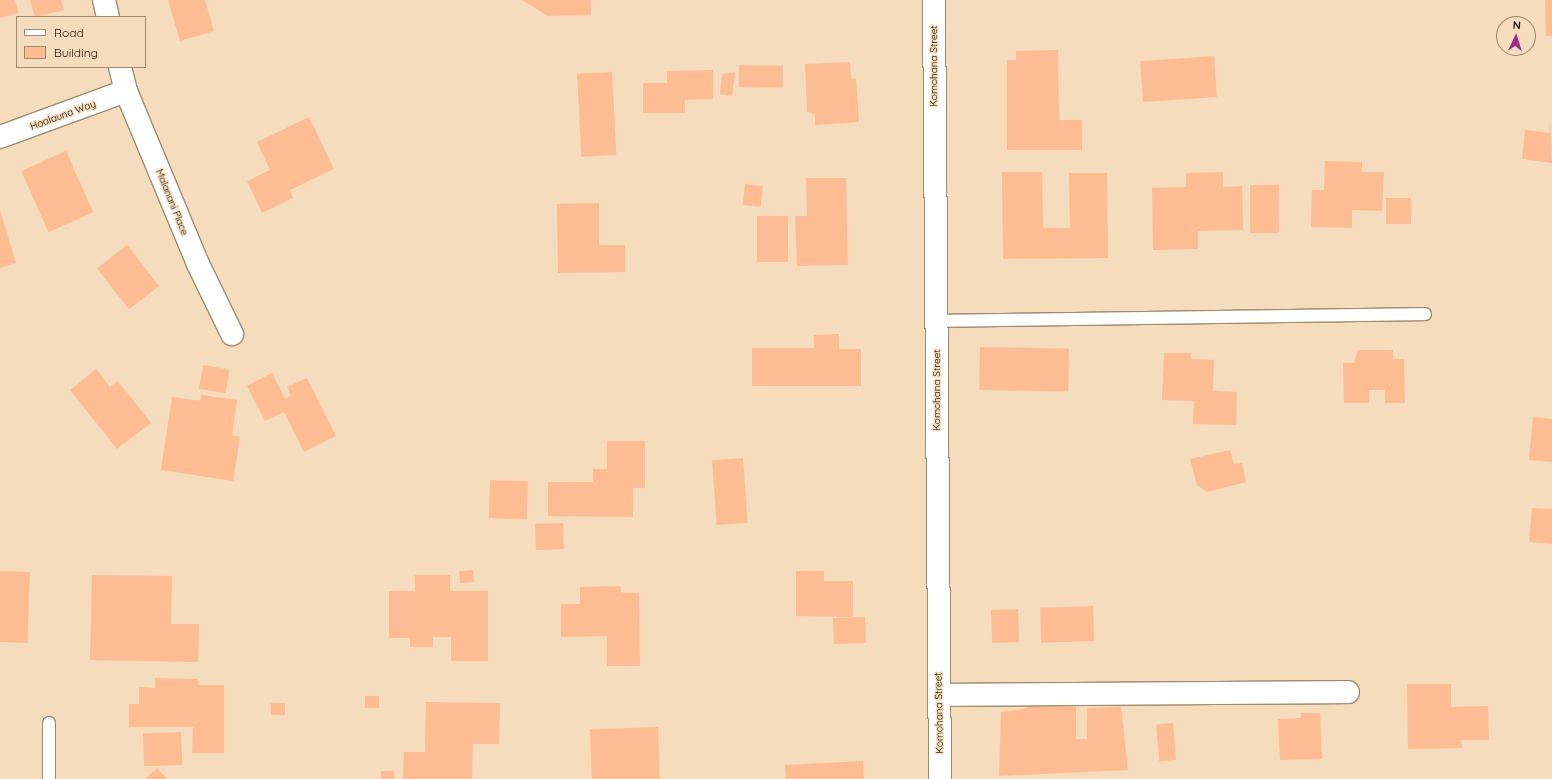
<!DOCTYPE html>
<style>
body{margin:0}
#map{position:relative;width:1552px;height:779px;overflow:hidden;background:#f4dcbd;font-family:Quicksand,sans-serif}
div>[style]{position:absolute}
.building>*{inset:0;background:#fdbc91;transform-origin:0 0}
.roads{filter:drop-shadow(1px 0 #a18b6e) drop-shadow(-1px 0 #a18b6e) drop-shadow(0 1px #a18b6e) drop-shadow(0 -1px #a18b6e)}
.service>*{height:12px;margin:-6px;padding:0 6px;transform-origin:6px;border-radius:6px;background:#fff}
.minor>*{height:22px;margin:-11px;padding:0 11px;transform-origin:11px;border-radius:11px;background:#fff}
.tertiary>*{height:22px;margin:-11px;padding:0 11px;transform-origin:11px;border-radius:11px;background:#fff}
span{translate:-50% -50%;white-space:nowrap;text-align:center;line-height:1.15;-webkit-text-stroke:3px #f4dcbd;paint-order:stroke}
.street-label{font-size:10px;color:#1a1207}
.legend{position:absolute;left:16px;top:16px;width:130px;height:52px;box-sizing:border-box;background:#f4dcbd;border:1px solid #9d8b74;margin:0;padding:5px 7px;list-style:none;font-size:12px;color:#1a1207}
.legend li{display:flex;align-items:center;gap:8px;height:20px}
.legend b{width:20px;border:1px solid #9d8b74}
.north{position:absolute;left:1496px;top:16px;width:40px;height:40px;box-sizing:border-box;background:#f4dcbd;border:1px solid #9d8b74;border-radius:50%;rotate:4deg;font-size:11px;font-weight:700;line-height:16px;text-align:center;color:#1a1207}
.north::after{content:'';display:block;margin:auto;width:14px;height:18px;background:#a02d89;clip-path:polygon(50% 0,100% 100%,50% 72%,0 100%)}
</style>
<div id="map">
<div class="building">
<i style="clip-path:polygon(0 0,15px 0,19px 13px,0 18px)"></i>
<i style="clip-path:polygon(30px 0,61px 0,64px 10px,35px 17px)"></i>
<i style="clip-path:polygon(168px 0,205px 0,214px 31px,180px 41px)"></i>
<i style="clip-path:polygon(522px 0,591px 0,591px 15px,548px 16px)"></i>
<i style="clip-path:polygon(1545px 0,1552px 0,1552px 36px,1546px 36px)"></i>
<i style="clip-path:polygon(1058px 50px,1059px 120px,1082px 120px,1082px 150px,1007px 150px,1007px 60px,1016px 60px,1016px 51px)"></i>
<i style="left:1214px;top:56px;width:41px;height:74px;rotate:86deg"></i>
<i style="clip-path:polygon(850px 62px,851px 79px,856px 78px,859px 122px,815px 125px,815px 114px,807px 112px,805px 64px)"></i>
<i style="left:739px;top:65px;width:44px;height:22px;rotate:1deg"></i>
<i style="clip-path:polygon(713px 70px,713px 99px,685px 100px,685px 113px,643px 113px,643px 83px,667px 83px,667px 71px)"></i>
<i style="left:612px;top:72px;width:83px;height:35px;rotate:87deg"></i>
<i style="clip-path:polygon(735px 72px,732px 96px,720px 94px,722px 74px)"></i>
<i style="clip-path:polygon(309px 117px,334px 169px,290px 190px,293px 198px,262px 213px,247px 181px,270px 170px,257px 142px)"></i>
<i style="clip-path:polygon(1550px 124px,1552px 163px,1522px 159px,1525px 130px,1549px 133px)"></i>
<i style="left:66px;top:151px;width:67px;height:49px;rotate:66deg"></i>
<i style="clip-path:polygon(1325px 161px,1362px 162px,1362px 172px,1384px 172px,1382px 211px,1352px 210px,1352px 228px,1311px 227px,1312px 190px,1324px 190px)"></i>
<i style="clip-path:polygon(1002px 172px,1042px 172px,1043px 228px,1070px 228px,1069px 173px,1107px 173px,1108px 258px,1003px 259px)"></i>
<i style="clip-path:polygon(1223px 172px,1223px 187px,1242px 186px,1243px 230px,1198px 231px,1198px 249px,1153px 250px,1152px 188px,1186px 187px,1186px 173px)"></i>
<i style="clip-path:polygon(806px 178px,846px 178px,848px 265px,797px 266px,795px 216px,807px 216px)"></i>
<i style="left:745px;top:184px;width:18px;height:21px;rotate:6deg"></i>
<i style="left:1250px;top:185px;width:29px;height:48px"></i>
<i style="left:1386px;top:198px;width:25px;height:26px"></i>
<i style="clip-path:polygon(599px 203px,599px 245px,625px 245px,625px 272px,558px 273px,557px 204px)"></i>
<i style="clip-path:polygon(0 210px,16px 263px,0 268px)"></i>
<i style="left:757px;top:216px;width:31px;height:46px"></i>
<i style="left:127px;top:245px;width:52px;height:38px;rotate:52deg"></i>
<i style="clip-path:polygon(839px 334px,839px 349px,861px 349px,861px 386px,752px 386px,752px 348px,814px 348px,814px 335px)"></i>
<i style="left:980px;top:347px;width:89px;height:43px;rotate:1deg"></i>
<i style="clip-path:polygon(1358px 350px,1393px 350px,1393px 359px,1404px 359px,1405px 403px,1385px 403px,1385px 390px,1369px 390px,1369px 403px,1344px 403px,1343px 363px,1354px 363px)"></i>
<i style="clip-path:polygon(1164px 353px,1191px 353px,1191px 359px,1214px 360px,1213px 391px,1237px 392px,1236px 425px,1193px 424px,1194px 401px,1162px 400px)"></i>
<i style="left:203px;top:365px;width:27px;height:24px;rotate:10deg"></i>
<i style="clip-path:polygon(96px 369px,110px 387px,118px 381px,151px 423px,117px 449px,70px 390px)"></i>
<i style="clip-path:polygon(272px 373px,285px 399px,291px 395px,287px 387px,307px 378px,336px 436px,304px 452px,284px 412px,265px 421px,247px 386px)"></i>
<i style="clip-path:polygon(201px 395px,237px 400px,232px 435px,240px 437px,233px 481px,161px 470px,172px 397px,200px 401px)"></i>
<i style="clip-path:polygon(1533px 417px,1552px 419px,1552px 462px,1529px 460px)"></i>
<i style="clip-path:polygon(607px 441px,645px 441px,645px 488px,633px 488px,633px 517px,548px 516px,548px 482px,593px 482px,593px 469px,607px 469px)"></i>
<i style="clip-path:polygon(1230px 450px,1234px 464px,1242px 463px,1246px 482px,1207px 492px,1197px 485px,1190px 459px)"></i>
<i style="left:743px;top:458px;width:65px;height:31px;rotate:86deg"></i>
<i style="left:490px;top:480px;width:38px;height:38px;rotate:2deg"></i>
<i style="clip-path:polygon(1532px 508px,1552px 509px,1552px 544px,1529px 542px)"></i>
<i style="left:563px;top:523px;width:26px;height:28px;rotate:88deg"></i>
<i style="left:473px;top:570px;width:12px;height:14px;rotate:85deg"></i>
<i style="left:0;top:571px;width:30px;height:71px;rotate:2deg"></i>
<i style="clip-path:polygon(796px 571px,824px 571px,824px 581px,853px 581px,853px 617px,796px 616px)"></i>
<i style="clip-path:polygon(92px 575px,172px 576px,171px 624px,199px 624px,198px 662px,90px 660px)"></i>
<i style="clip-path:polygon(415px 575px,450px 575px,450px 591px,488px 591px,488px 661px,451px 661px,451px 637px,433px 637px,433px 647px,410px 647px,410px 638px,389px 638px,389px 591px,415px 591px)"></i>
<i style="clip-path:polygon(621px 586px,621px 593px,639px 593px,640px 666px,607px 666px,607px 636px,561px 637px,561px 604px,580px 604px,580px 587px)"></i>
<i style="left:1093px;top:606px;width:35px;height:53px;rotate:88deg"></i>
<i style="left:1018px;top:609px;width:33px;height:27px;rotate:88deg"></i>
<i style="left:865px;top:617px;width:26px;height:32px;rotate:88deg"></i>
<i style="clip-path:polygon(155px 678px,198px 679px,198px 685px,224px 685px,224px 753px,192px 753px,193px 727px,129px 727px,129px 704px,139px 704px,139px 687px,155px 688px)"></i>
<i style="clip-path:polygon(1407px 684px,1451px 684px,1451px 707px,1488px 706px,1489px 740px,1461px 740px,1462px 748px,1408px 749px)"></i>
<i style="left:379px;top:696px;width:12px;height:14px;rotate:90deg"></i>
<i style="clip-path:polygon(426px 702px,500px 703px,499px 744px,473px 744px,472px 779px,403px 779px,404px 752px,425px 752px)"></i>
<i style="left:271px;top:703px;width:14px;height:12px"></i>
<i style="clip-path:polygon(1033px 704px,1076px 704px,1076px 739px,1087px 739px,1087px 708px,1121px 707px,1128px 770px,999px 776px,1001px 712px,1024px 709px)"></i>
<i style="clip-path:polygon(1301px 713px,1320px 713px,1322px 759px,1280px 760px,1278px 719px,1301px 718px)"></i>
<i style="left:1173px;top:723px;width:37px;height:17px;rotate:85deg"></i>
<i style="left:658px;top:727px;width:52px;height:68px;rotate:88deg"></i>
<i style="left:181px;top:732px;width:33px;height:38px;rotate:88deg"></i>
<i style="clip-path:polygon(863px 761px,864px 779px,786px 779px,785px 765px)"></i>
<i style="clip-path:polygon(157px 768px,167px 779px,145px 779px)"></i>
<i style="left:381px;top:771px;width:13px;height:8px"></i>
</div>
<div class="roads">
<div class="service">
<i style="left:936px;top:321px;width:489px;rotate:-0.8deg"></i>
<i style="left:49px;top:723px;width:56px;rotate:90deg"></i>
</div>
<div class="minor">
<i style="left:104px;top:0;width:17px;rotate:77deg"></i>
<i style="left:120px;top:67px;width:25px;rotate:76deg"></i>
<i style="left:126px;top:91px;width:187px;rotate:67.4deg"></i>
<i style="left:198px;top:264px;width:78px;rotate:64.1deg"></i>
<i style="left:0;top:137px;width:134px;rotate:-20.1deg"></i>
<i style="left:939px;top:695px;width:409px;rotate:-0.4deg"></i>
</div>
<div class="tertiary">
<i style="left:934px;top:0;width:779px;rotate:89.56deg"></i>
</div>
</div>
<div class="street-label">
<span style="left:934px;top:66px;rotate:-90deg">Komohana Street</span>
<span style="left:63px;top:115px;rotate:-20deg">Hoalauna Way</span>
<span style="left:172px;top:202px;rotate:68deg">Malanani Place</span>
<span style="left:937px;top:390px;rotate:-90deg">Komohana Street</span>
<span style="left:939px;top:713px;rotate:-91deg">Komohana Street</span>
</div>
<ul class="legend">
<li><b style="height:5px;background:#fff"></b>Road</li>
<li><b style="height:11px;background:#fdbc91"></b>Building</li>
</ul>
<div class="north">N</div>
</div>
